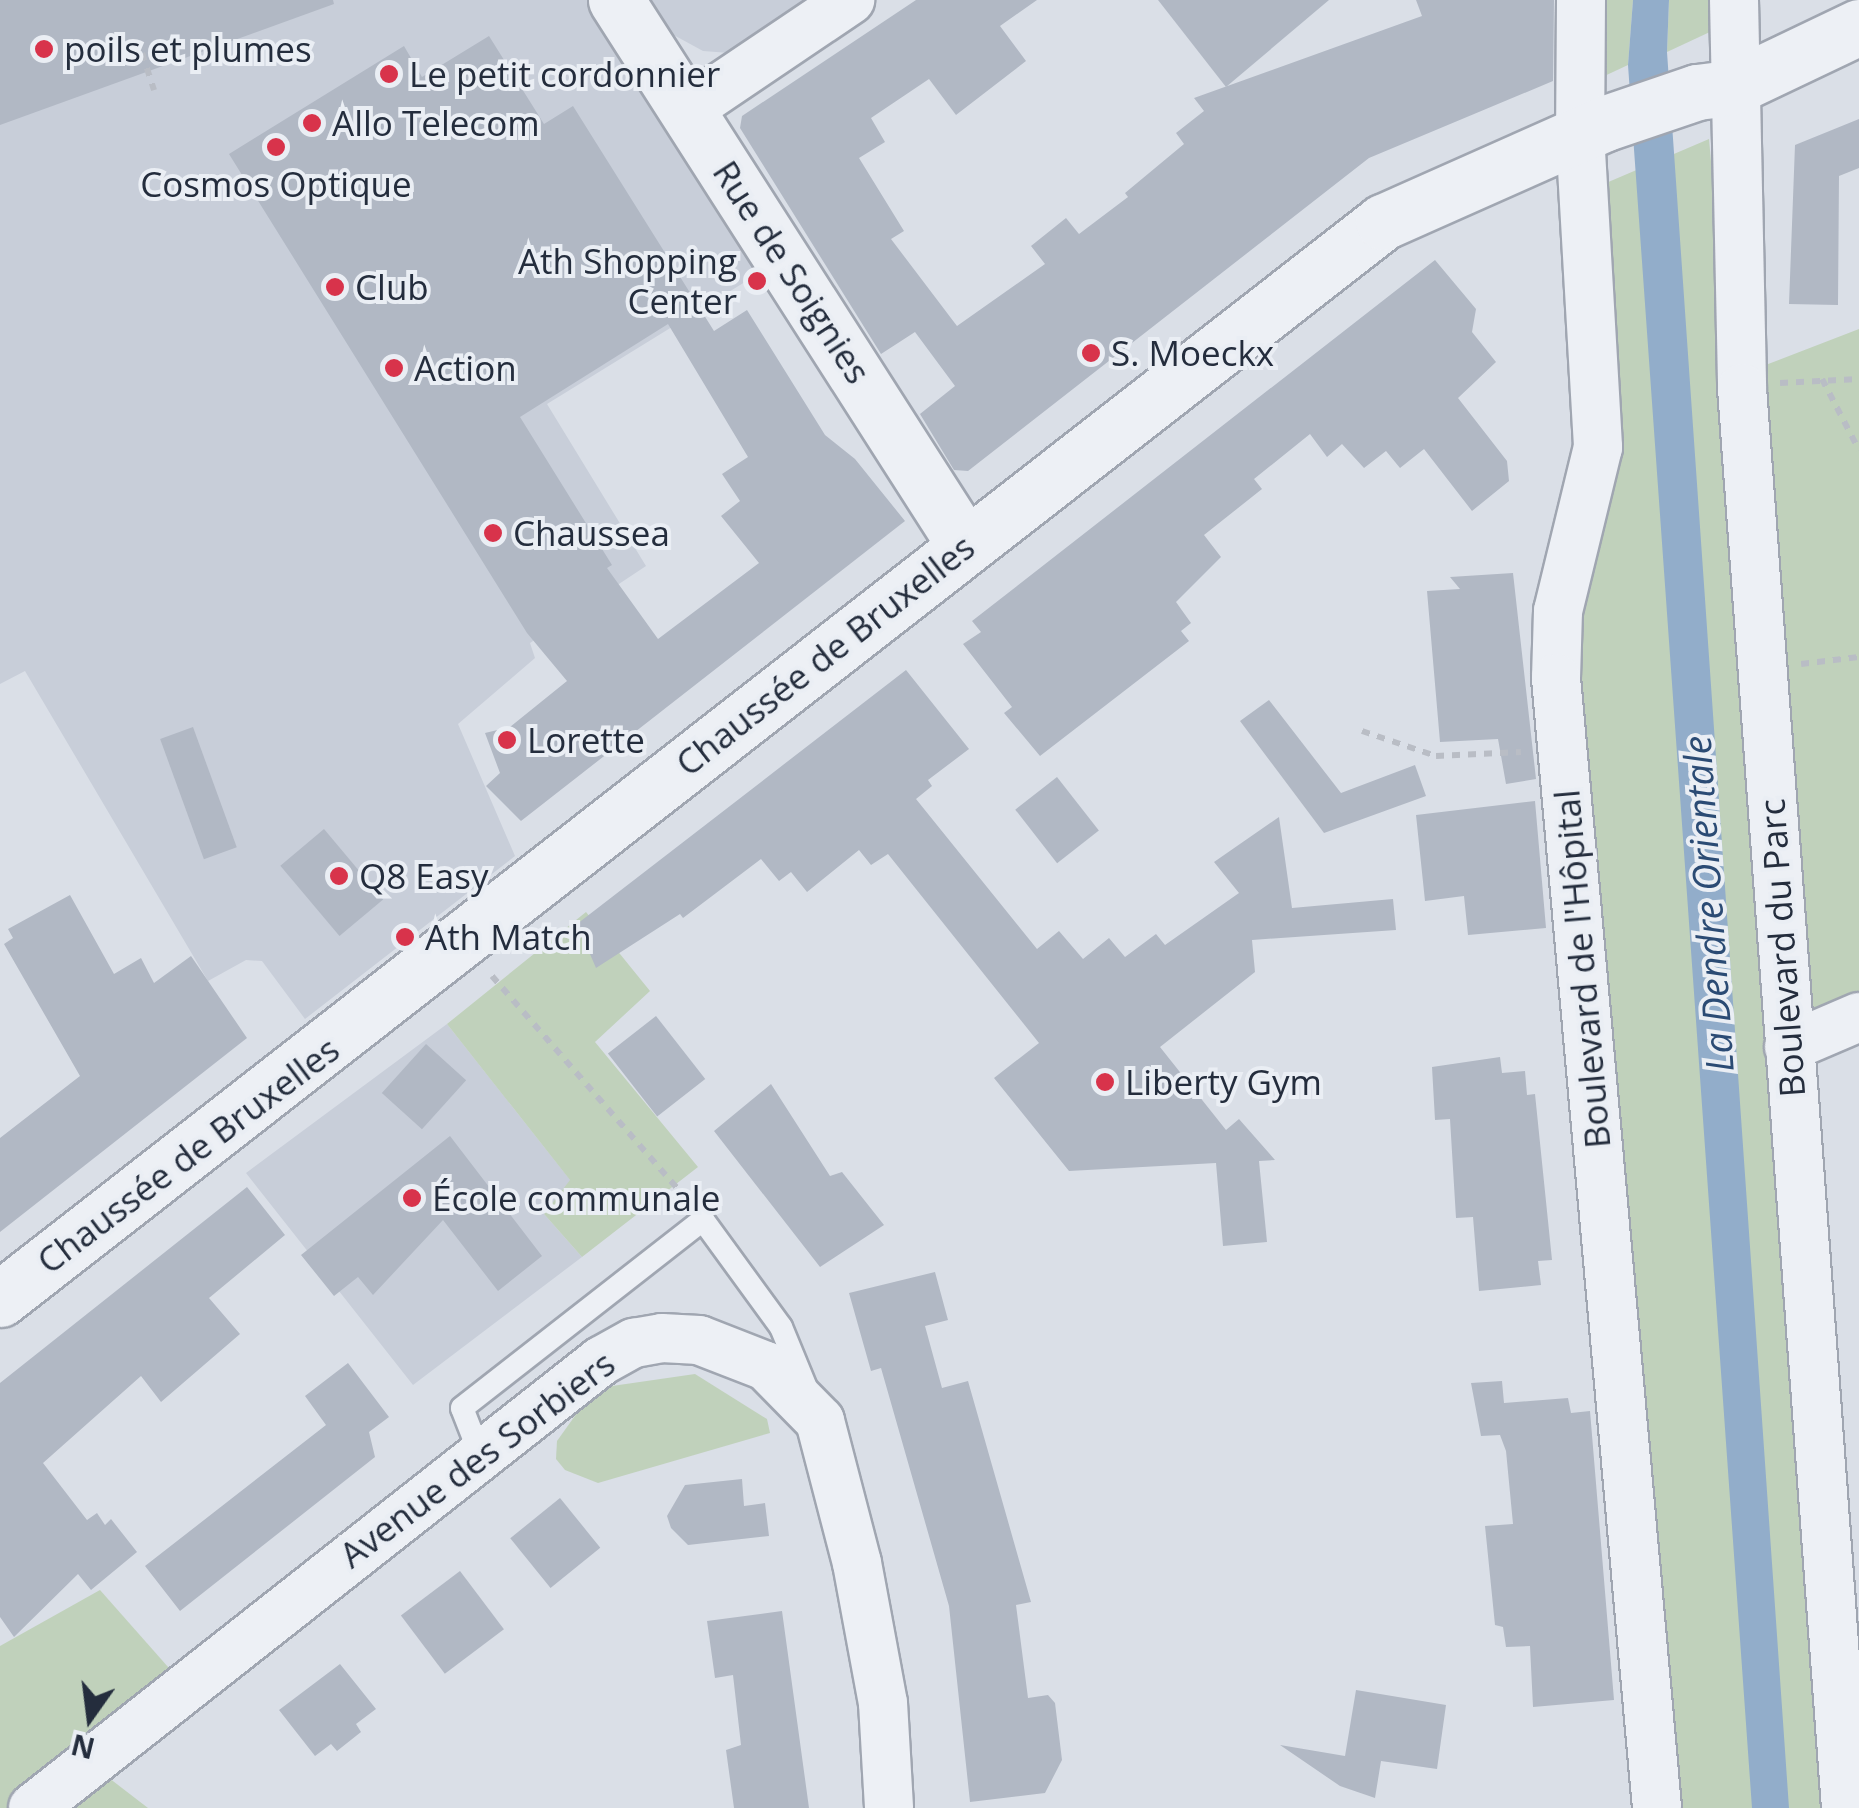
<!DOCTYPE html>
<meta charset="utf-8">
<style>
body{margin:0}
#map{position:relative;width:1859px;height:1808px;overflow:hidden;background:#dadfe7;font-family:"Open Sans",sans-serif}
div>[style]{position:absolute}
.built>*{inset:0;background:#c8ced9}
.green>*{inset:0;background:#c0d1bb}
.water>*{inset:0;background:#92adca}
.building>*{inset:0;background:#b1b8c4;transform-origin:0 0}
.path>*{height:6px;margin-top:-3px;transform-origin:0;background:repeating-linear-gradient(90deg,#b9bdc5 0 8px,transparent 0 16px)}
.roads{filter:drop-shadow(2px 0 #a0a6b1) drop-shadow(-2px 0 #a0a6b1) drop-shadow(0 2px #a0a6b1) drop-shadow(0 -2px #a0a6b1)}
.service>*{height:22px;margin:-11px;padding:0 11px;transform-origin:11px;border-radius:11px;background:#edf0f5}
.minor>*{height:48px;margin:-24px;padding:0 24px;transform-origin:24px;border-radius:24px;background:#edf0f5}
.tertiary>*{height:55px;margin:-27.5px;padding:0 27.5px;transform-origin:27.5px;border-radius:27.5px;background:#edf0f5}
.dots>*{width:28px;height:28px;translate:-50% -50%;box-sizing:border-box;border:5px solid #eaeef4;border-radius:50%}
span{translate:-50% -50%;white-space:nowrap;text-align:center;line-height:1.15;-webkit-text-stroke:8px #eaeef4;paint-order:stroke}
.poi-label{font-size:35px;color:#242d3d}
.left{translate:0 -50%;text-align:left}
.right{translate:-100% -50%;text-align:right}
.street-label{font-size:35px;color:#242d3d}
.water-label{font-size:38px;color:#2b4b74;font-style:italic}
.north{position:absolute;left:40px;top:1668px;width:100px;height:100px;-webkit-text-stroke:8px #eaeef4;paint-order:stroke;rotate:194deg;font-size:28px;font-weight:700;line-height:40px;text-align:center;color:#242d3d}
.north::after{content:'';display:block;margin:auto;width:35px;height:45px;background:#242d3d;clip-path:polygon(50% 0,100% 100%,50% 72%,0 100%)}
</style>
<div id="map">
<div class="built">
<i style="clip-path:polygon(0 0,590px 0,766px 269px,547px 404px,646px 566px,530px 643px,535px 658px,458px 724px,515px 856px,305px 1019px,262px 961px,246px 960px,208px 981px,25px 671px,0 684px)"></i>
<i style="clip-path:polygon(644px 0,827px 0,743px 54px,703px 51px,659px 27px)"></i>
<i style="clip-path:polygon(447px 1024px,571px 1181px,544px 1214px,582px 1257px,413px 1385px,246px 1173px)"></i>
</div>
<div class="green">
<i style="clip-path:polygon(1595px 0,1633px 0,1628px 65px,1598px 79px)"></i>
<i style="clip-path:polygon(1669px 0,1714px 0,1712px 31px,1667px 52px)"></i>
<i style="clip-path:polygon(1709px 139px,1732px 396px,1742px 374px,1859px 329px,1859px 1017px,1789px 1047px,1846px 1808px,1657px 1808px,1556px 678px,1585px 496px,1592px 189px)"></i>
<i style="clip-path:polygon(586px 912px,650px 991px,595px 1042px,698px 1167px,582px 1257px,544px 1214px,570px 1180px,447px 1024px)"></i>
<i style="clip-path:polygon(695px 1374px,767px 1419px,770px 1433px,598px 1483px,565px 1470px,556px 1459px,557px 1441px,582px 1406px,612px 1386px)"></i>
<i style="clip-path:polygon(100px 1590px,176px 1676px,10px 1808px,0 1808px,0 1646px)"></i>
<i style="clip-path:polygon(109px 1778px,148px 1808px,69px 1808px)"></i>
</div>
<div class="water">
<i style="clip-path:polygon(1633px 0,1669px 0,1667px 52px,1789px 1808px,1752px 1808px,1628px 65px)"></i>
</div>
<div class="building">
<i style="clip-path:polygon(0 0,333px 0,334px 4px,0 125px)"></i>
<i style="clip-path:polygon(916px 0,1037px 0,1000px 26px,1026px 61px,956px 115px,929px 79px,871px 118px,885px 142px,859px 158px,904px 231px,891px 239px,957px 326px,1045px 264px,1031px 246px,1066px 218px,1079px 234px,1128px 197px,1125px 193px,1184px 144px,1176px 133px,1204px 111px,1194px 98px,1422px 16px,1416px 0,1554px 0,1553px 81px,1369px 158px,968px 471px,954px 470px,920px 414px,955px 386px,915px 332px,881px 354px,740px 128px,742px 116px)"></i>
<i style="clip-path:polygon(1158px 0,1329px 0,1226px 87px)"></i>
<i style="clip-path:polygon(evenodd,489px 36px,544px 124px,573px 106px,714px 331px,747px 310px,825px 435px,855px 459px,905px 521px,521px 821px,486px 786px,500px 773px,485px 733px,510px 727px,567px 681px,527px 633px,229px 154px,404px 46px,422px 77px,489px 36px,668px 324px,748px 457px,722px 474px,740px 501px,721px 516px,759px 563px,658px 639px,607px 568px,612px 565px,520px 417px,668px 324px)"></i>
<i style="clip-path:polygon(1859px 119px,1859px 168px,1839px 176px,1838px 305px,1789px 304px,1795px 145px)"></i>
<i style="clip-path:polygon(1435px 260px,1476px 309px,1472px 332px,1496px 362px,1458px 398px,1507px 461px,1509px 481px,1472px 511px,1424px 449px,1400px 468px,1386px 451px,1364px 468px,1342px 444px,1327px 457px,1310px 434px,1254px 479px,1262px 489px,1204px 535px,1221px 557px,1176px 602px,1191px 623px,1181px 631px,1189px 641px,1040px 756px,1004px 713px,1012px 707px,963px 644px,981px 632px,972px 621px)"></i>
<i style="clip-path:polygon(1513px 573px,1536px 779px,1506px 784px,1498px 739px,1440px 742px,1427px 591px,1460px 589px,1450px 577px)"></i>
<i style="clip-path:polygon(906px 670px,969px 749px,928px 780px,932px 786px,916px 799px,1037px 949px,1059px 931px,1083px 959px,1109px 938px,1125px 957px,1156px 934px,1165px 945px,1239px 893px,1214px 862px,1279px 817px,1292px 908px,1393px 899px,1396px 930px,1252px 940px,1255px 972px,1160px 1047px,1226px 1130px,1239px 1119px,1275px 1160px,1259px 1161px,1267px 1242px,1223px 1246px,1216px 1163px,1069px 1171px,994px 1078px,1039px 1043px,888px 854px,871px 865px,859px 850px,807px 892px,791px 872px,779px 881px,761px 859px,683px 918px,680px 914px,596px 968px,577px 924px)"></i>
<i style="clip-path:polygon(1269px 700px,1341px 793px,1415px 765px,1426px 796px,1324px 833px,1240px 721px)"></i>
<i style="left:193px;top:727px;width:128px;height:35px;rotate:70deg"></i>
<i style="left:1057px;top:777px;width:68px;height:53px;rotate:52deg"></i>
<i style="clip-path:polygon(1535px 801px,1546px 928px,1468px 935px,1464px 896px,1425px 901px,1416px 815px)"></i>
<i style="left:324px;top:829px;width:92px;height:57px;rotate:50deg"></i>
<i style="clip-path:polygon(70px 895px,114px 974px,141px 958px,154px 983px,191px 956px,247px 1038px,0 1232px,0 1138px,80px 1076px,4px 944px,13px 938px,8px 929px)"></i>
<i style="left:656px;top:1016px;width:80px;height:61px;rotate:52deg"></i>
<i style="left:426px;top:1044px;width:54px;height:66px;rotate:42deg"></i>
<i style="clip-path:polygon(1500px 1057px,1502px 1073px,1525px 1071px,1527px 1095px,1535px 1094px,1552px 1260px,1538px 1261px,1541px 1285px,1479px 1291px,1473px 1217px,1456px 1218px,1450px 1119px,1435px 1120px,1432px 1067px)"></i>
<i style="clip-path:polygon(771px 1084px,830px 1176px,842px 1172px,884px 1225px,820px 1267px,714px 1131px)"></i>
<i style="clip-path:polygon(450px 1136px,542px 1256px,498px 1291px,443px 1220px,373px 1295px,358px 1277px,334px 1296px,301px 1255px)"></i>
<i style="clip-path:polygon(247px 1187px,285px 1235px,209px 1298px,240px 1334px,161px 1402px,141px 1376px,43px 1463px,87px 1520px,97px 1513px,105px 1525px,111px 1519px,137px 1552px,91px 1590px,78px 1574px,14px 1637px,0 1617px,0 1383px)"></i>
<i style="clip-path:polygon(935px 1272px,948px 1320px,925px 1326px,942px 1388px,968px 1381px,1031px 1602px,1016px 1605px,1028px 1698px,1048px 1695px,1055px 1703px,1062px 1760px,1045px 1793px,970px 1802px,949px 1606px,881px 1368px,871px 1371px,849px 1293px)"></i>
<i style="clip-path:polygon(348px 1363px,389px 1417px,369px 1432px,375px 1457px,180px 1611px,145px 1566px,326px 1425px,305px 1396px)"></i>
<i style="clip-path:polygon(1502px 1381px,1504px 1403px,1568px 1398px,1571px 1413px,1590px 1411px,1614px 1700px,1533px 1707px,1530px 1646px,1506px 1647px,1503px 1627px,1495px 1625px,1485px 1526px,1513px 1524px,1506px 1451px,1500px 1435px,1481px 1436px,1471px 1383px)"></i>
<i style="clip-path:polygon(742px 1479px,744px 1506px,765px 1503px,769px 1536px,688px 1545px,671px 1528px,667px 1516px,685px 1485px)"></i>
<i style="left:560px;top:1498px;width:64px;height:64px;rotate:51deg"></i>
<i style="left:460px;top:1571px;width:73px;height:74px;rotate:53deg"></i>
<i style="clip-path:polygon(782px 1611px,809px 1808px,734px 1808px,726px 1750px,741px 1745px,733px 1675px,715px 1678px,707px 1621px)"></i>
<i style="clip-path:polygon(340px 1664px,376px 1709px,356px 1724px,361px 1732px,337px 1751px,331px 1744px,315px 1756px,279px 1710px)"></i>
<i style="clip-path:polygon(1356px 1690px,1446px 1705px,1437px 1769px,1381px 1761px,1375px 1798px,1340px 1786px,1280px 1745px,1345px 1756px)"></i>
</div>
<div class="path">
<i style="left:142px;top:53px;width:39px;rotate:72deg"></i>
<i style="left:1822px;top:379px;width:80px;rotate:62.5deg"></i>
<i style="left:1780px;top:383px;width:79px;rotate:-2.9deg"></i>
<i style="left:1801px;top:664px;width:58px;rotate:-6.9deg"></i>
<i style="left:1362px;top:731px;width:78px;rotate:18.7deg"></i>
<i style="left:1436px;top:756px;width:85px;rotate:-2.7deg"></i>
<i style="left:492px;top:976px;width:292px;rotate:48.9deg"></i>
</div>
<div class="roads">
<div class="service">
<i style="left:480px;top:1454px;width:49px;rotate:-111.4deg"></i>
<i style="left:462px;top:1408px;width:306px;rotate:-38deg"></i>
<i style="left:703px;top:1220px;width:132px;rotate:53.9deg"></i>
<i style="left:781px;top:1327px;width:68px;rotate:67.6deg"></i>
</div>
<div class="minor">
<i style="left:1581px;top:0;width:134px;rotate:90.4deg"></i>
<i style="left:1580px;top:134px;width:314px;rotate:86.7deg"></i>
<i style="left:1598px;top:447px;width:169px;rotate:103.7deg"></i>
<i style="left:1558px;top:611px;width:67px;rotate:91.7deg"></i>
<i style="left:1556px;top:678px;width:1135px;rotate:84.89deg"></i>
<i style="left:1734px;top:0;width:388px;rotate:88.8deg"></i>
<i style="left:1742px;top:388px;width:1424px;rotate:85.81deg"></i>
<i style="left:687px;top:110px;width:197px;rotate:-34deg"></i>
<i style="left:1789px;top:1047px;width:76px;rotate:-23.2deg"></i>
<i style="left:33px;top:1808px;width:723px;rotate:-38.2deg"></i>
<i style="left:601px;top:1361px;width:38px;rotate:-29deg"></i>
<i style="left:634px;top:1343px;width:28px;rotate:-10deg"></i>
<i style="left:662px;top:1338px;width:37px;rotate:3deg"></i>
<i style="left:699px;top:1340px;width:72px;rotate:21.2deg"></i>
<i style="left:766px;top:1366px;width:77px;rotate:45.5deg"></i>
<i style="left:820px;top:1421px;width:147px;rotate:75.4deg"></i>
<i style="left:857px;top:1563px;width:142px;rotate:79.5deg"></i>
<i style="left:883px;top:1703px;width:105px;rotate:86.7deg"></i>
</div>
<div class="tertiary">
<i style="left:616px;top:0;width:647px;rotate:57.37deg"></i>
<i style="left:0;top:1299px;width:1753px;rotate:-37.91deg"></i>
<i style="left:1383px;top:222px;width:241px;rotate:-24deg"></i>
<i style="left:1603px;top:124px;width:99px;rotate:-18.8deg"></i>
<i style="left:1697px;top:92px;width:34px;rotate:-7deg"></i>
<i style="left:1731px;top:88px;width:142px;rotate:-25.5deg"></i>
</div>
</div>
<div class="dots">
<i style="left:44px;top:49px;background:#d8334b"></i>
<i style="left:389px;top:74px;background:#d8334b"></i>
<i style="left:312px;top:123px;background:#d8334b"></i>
<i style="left:276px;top:147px;background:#d8334b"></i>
<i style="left:757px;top:281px;background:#d8334b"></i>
<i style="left:335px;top:287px;background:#d8334b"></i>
<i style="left:1091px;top:353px;background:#d8334b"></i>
<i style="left:394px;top:368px;background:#d8334b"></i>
<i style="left:493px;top:533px;background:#d8334b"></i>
<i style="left:507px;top:740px;background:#d8334b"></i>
<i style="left:339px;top:876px;background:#d8334b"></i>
<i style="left:405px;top:937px;background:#d8334b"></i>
<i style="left:1105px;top:1082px;background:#d8334b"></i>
<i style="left:412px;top:1198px;background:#d8334b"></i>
</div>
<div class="poi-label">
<span class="left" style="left:64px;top:49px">poils et plumes</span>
<span class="left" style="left:409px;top:74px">Le petit cordonnier</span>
<span class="left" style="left:332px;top:123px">Allo Telecom</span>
<span style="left:276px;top:184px">Cosmos Optique</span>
<span class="right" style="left:737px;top:281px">Ath Shopping<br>Center</span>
<span class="left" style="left:355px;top:287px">Club</span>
<span class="left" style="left:1111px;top:353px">S. Moeckx</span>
<span class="left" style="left:414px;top:368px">Action</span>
<span class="left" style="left:513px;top:533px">Chaussea</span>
<span class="left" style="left:527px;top:740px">Lorette</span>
<span class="left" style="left:359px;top:876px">Q8 Easy</span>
<span class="left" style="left:425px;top:937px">Ath Match</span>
<span class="left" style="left:1125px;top:1082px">Liberty Gym</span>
<span class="left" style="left:432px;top:1198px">École communale</span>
</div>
<div class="street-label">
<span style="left:792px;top:272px;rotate:57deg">Rue de Soignies</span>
<span style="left:825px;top:655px;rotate:-38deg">Chaussée de Bruxelles</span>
<span style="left:1782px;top:948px;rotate:-94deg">Boulevard du Parc</span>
<span style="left:1582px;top:969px;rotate:-95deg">Boulevard de l'Hôpital</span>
<span style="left:188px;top:1155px;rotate:-37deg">Chaussée de Bruxelles</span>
<span style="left:477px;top:1459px;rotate:-37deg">Avenue des Sorbiers</span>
</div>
<div class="water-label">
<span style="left:1708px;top:904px;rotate:-94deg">La Dendre Orientale</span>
</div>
<div class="north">N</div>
</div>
